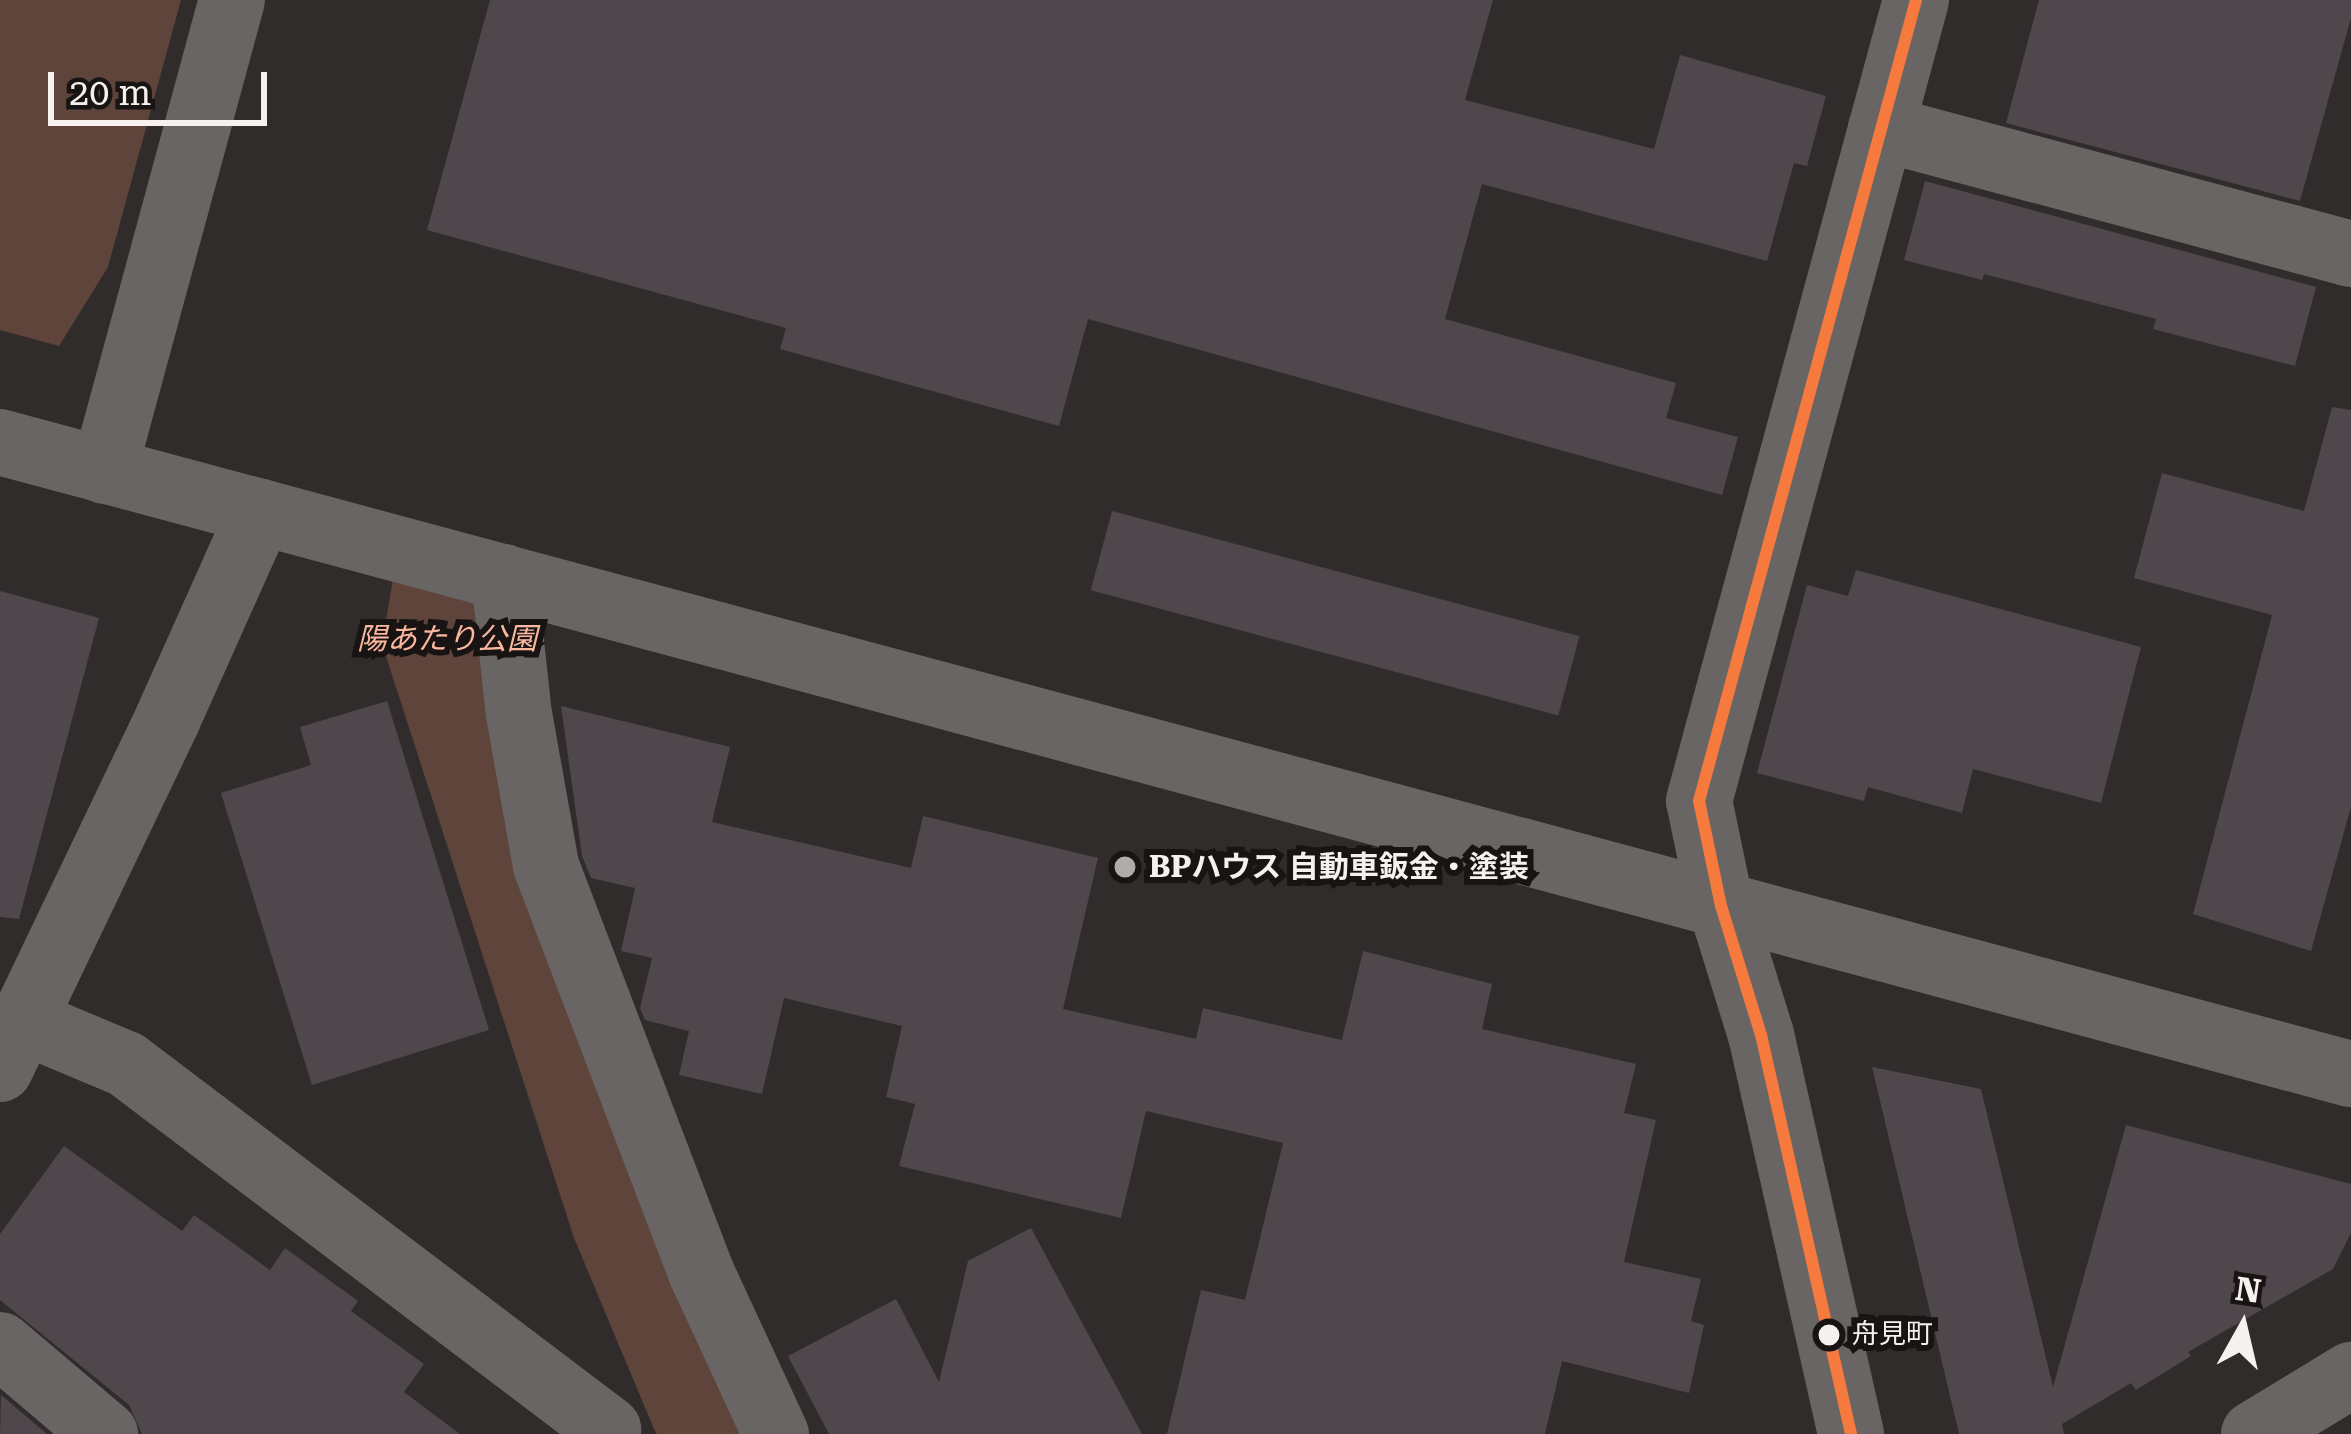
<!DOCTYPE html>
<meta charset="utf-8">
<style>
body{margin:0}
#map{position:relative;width:2351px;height:1434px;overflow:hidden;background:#302c2b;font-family:"Roboto Serif","Noto Sans JP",serif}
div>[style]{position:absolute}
.green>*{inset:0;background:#5e443b}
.building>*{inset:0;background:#4f474c;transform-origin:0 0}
.minor>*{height:66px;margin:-33px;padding:0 33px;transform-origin:33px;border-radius:33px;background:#696564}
.bus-1>*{height:12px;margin:-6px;padding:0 6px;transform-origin:6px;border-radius:6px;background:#f6793e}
.dots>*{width:33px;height:33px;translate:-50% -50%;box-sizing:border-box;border:6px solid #181413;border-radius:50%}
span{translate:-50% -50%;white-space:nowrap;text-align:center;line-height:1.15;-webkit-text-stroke:12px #181413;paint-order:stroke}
.bus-label{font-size:27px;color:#f6f0ee}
.left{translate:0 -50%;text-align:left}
.park-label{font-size:30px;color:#fcb79f;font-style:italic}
.poi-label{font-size:30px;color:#f6f0ee;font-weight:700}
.north{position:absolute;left:2183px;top:1266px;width:120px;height:120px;-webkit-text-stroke:9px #181413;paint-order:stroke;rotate:8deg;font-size:33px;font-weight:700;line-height:48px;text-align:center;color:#f6f0ee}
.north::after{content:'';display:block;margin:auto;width:42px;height:54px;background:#f6f0ee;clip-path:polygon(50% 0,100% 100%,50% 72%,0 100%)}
.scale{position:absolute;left:48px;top:72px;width:219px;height:54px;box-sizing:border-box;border:6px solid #f6f0ee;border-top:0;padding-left:15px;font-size:36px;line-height:42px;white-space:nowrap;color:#f6f0ee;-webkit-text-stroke:9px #181413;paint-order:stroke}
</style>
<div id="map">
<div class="green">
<i style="clip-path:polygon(0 0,181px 0,108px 267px,59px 346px,0 330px)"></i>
<i style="clip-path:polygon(398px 549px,504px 577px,519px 714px,776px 1434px,657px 1434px,654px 1429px,574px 1238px,382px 644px)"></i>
</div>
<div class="building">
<i style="clip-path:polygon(490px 0,1493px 0,1465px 100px,1654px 149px,1680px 55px,1826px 96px,1807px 166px,1794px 163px,1767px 261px,1482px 184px,1445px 319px,1676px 383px,1666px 418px,1738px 437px,1722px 495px,1088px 319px,1059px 426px,780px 349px,786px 328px,427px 230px)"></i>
<i style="clip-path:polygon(2039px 0,2351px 0,2351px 18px,2300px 201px,2006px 123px)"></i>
<i style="clip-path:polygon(1925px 181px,2316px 287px,2295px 366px,2153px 329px,2156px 319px,1984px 274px,1982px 280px,1904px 260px)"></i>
<i style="clip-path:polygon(2332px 407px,2351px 410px,2351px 807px,2311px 951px,2193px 914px,2272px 615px,2134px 578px,2162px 473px,2304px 511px)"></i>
<i style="left:1112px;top:511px;width:484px;height:82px;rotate:15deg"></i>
<i style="clip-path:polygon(1856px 570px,2141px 647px,2101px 803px,1973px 769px,1962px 813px,1868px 787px,1864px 801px,1757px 773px,1807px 585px,1848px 596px)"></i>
<i style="clip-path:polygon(0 591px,99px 618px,19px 919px,0 917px)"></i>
<i style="clip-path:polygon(387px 701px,489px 1030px,312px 1085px,221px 793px,311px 765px,300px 727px)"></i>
<i style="clip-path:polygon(561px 706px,730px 747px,712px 822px,911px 868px,923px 816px,1098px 858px,1063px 1009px,1196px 1039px,1203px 1008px,1342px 1040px,1363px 951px,1492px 984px,1482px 1029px,1636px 1064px,1624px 1113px,1656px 1120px,1624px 1262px,1701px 1279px,1691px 1321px,1704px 1325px,1689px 1393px,1562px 1361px,1545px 1434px,1167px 1434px,1201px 1290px,1245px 1300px,1283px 1143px,1146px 1111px,1121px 1218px,899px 1166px,915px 1104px,886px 1097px,902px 1026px,784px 998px,762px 1094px,679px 1075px,689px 1031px,645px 1020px,640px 1008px,652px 958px,621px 951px,635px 888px,591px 878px,582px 856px)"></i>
<i style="clip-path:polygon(1872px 1067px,1981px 1089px,2053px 1387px,2126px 1125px,2351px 1184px,2351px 1233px,2333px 1269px,2188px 1352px,2191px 1356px,2136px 1390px,2131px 1383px,2062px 1424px,2064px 1434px,1959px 1434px)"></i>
<i style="clip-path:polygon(64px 1146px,182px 1231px,194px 1215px,270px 1270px,285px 1248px,358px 1301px,351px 1311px,424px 1364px,404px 1392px,460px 1434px,142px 1434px,129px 1405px,0 1300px,0 1234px)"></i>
<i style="clip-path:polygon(1031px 1228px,1142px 1434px,829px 1434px,788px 1356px,896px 1299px,939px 1382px,968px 1261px)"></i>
<i style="clip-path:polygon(1px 1395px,47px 1434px,0 1434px)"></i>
</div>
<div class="minor">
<i style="left:1881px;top:128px;width:487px;rotate:15deg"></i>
<i style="left:0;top:442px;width:2434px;rotate:15.05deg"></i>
<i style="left:104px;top:471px;width:488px;rotate:-74.8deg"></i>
<i style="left:504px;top:577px;width:138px;rotate:83.8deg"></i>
<i style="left:519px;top:714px;width:154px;rotate:79.9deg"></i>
<i style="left:546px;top:866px;width:435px;rotate:69.1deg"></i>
<i style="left:701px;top:1272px;width:179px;rotate:65.2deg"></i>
<i style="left:23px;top:1021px;width:112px;rotate:22.7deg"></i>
<i style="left:126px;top:1064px;width:605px;rotate:37.14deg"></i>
<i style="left:0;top:1069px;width:389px;rotate:-64.4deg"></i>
<i style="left:168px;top:718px;width:226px;rotate:-65.9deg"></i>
<i style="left:0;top:1345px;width:138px;rotate:40.3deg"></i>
<i style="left:1851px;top:1434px;width:409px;rotate:-102.7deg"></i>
<i style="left:1761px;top:1035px;width:135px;rotate:-107.2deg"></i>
<i style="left:1721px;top:906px;width:107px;rotate:-101.8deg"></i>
<i style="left:1699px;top:801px;width:830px;rotate:-74.84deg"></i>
<i style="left:2254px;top:1434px;width:114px;rotate:-31.3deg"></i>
</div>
<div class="bus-1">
<i style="left:1851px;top:1434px;width:409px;rotate:-102.7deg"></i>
<i style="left:1761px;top:1035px;width:135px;rotate:-107.2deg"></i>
<i style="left:1721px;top:906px;width:107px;rotate:-101.8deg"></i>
<i style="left:1699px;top:801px;width:830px;rotate:-74.84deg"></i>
</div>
<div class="dots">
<i style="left:1125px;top:867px;background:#b1abaa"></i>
<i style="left:1829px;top:1335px;background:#f6f0ee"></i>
</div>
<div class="bus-label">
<span class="left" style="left:1852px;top:1335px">舟見町</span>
</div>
<div class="park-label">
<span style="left:447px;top:639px">陽あたり公園</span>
</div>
<div class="poi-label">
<span class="left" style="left:1149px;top:867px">BPハウス 自動車鈑金・塗装</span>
</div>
<div class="north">N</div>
<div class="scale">20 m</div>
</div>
